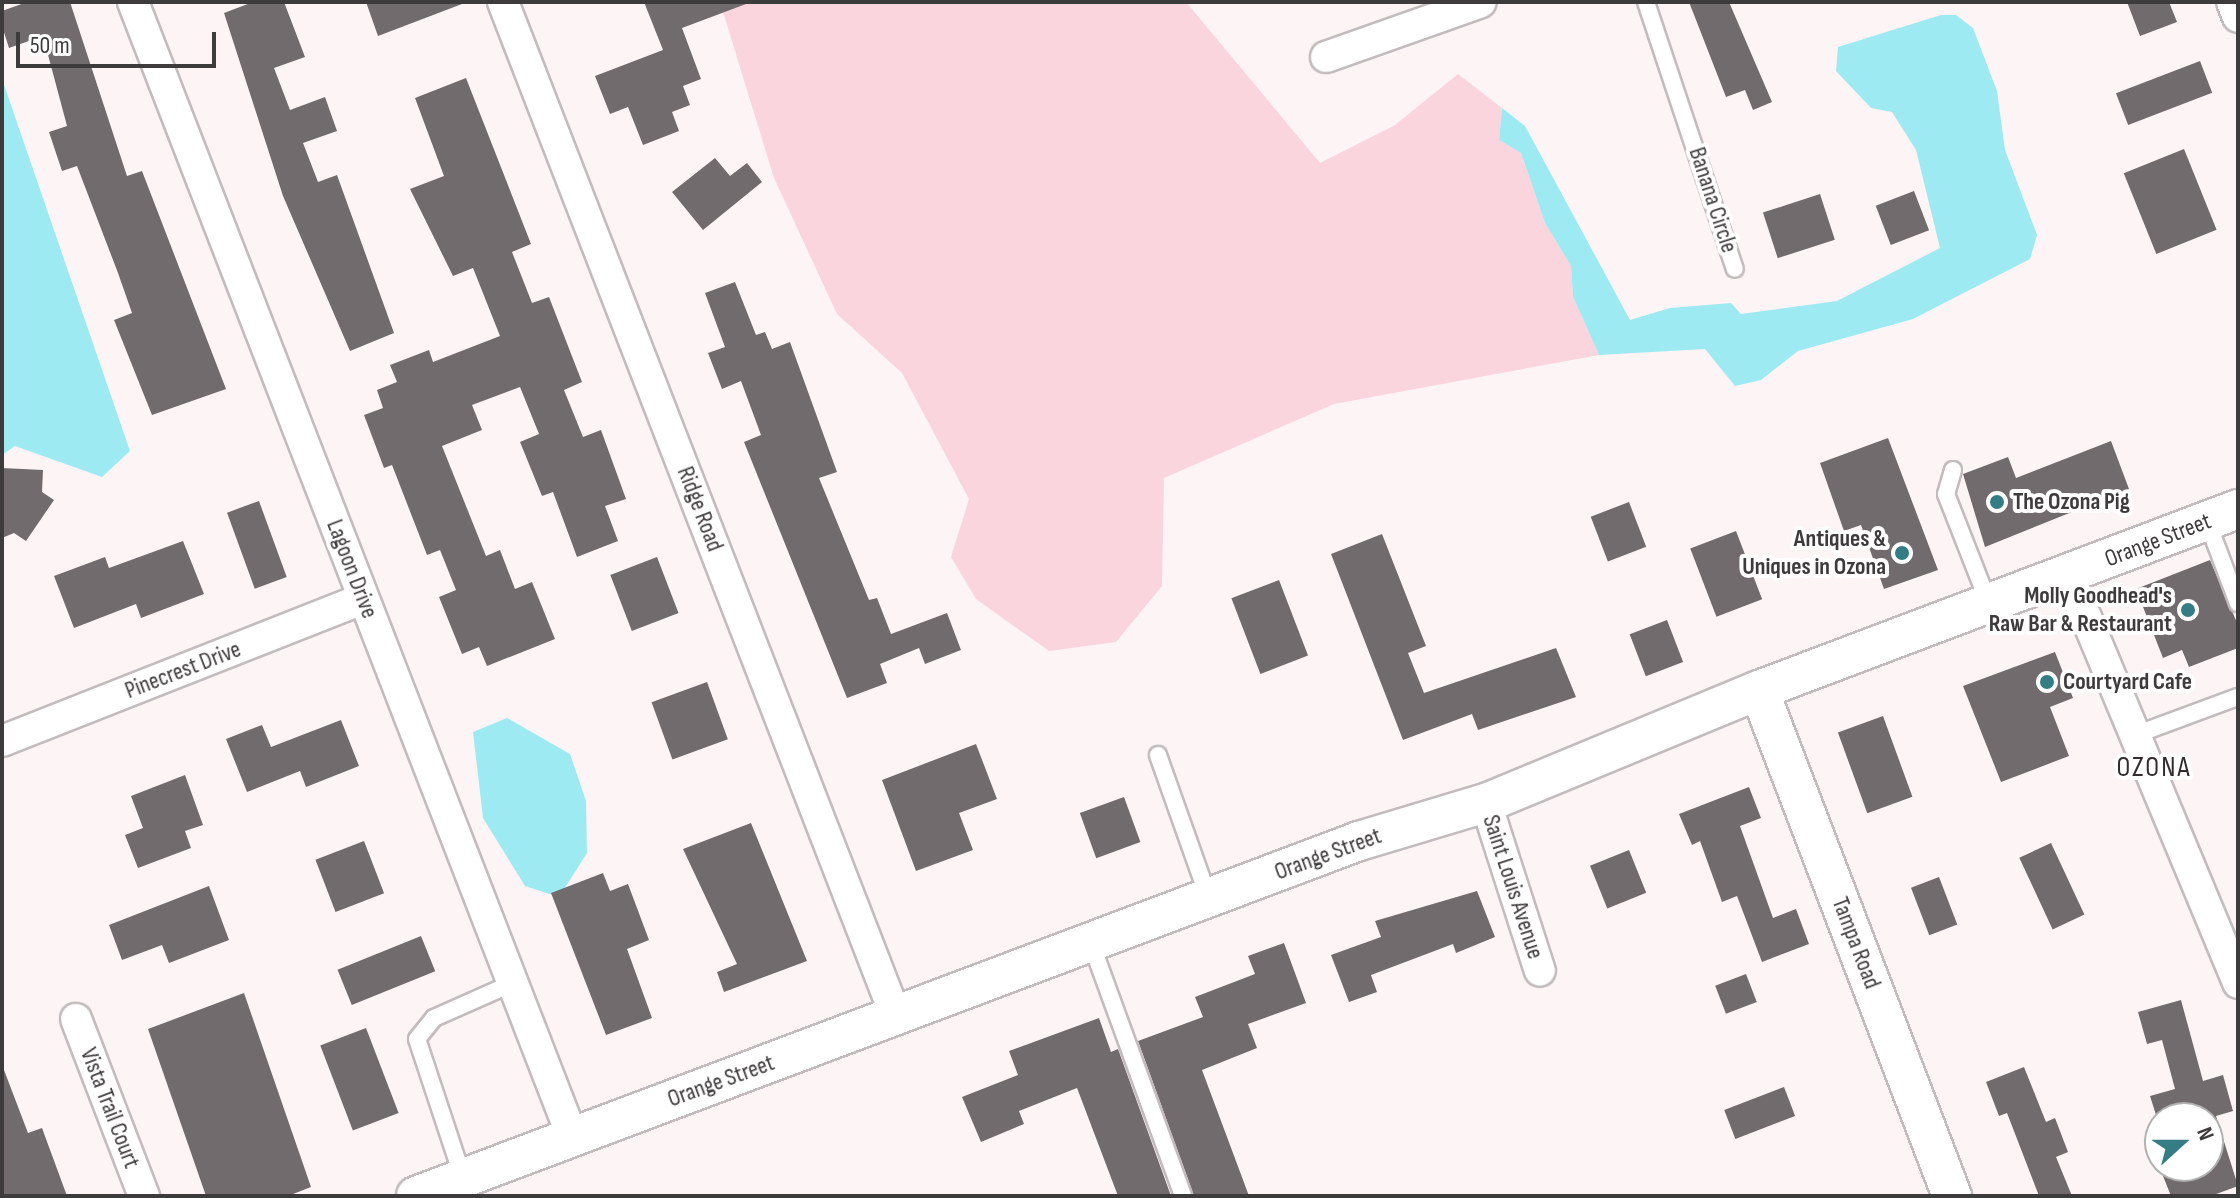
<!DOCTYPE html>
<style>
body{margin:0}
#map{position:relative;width:2240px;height:1198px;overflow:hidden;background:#fdf4f6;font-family:"Sofia Sans Condensed",sans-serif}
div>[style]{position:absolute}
.green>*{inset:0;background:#fad5de}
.water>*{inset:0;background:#9eeaf2}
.building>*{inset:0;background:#726b6d;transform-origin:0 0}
.roads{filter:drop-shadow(2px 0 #c3bbbd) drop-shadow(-2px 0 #c3bbbd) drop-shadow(0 2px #c3bbbd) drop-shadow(0 -2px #c3bbbd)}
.service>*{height:16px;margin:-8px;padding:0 8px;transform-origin:8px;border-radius:8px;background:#fff}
.minor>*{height:30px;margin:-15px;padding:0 15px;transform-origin:15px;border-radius:15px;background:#fff}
.tertiary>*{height:38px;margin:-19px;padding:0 19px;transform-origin:19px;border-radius:19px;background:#fff}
.dots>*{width:22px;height:22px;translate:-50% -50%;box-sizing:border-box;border:4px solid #fff;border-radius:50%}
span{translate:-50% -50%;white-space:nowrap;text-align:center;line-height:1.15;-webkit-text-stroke:8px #fff;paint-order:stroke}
.street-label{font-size:24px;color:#3e3b3c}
.poi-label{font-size:24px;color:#3e3b3c;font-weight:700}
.left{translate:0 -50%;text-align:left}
.right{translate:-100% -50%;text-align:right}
.quarter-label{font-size:28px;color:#322c2d;letter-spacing:2px}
.frame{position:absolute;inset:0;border:4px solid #3e3b3c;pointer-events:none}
.north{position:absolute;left:2144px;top:1102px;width:80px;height:80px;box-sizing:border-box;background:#fff;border:2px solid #b2b1b1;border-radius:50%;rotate:69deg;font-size:22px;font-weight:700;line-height:32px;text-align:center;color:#3e3b3c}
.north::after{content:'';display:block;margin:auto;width:28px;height:36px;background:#357d84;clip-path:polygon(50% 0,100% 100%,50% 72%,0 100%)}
.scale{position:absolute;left:16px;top:32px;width:200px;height:36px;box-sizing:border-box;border:4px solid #3e3b3c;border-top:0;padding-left:10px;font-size:24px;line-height:28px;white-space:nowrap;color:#3e3b3c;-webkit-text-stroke:6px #fff;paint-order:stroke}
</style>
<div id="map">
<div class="green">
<i style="clip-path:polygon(720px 2px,1186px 2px,1320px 163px,1395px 125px,1458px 74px,1502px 108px,1499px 140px,1521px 153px,1545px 223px,1571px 266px,1573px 297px,1599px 355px,1334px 404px,1164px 478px,1162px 586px,1116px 642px,1049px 651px,976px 599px,951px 557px,969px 499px,902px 373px,837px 314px,774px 178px)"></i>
</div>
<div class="water">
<i style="clip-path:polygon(1941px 15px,1956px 15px,1973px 28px,1997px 91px,2005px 150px,2037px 235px,2030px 259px,1913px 319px,1798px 351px,1761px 380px,1735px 386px,1705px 349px,1599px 355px,1573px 297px,1571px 266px,1545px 223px,1521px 153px,1499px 140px,1502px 108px,1525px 126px,1630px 320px,1670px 308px,1731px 303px,1741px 314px,1837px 301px,1940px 248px,1916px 150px,1892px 112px,1871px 108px,1836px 71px,1838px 47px)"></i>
<i style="clip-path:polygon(2px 79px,130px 451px,102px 477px,15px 446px,2px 455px)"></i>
<i style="clip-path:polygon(507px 718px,570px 754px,586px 801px,587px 853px,559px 897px,525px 886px,483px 818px,473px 732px)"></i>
</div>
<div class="building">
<i style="clip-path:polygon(27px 2px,70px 2px,127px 176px,142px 171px,226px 389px,152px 415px,114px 320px,132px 313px,118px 273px,77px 166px,62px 171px,49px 132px,67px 126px,43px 36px,9px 48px,2px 26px,2px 11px)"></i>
<i style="clip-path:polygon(253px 2px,284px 2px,305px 57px,274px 68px,290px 110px,325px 97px,337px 131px,303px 143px,318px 182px,337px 175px,394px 333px,350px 351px,283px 196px,224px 13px)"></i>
<i style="clip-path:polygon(366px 2px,462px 2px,462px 4px,378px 36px)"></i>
<i style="clip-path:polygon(644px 2px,746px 4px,682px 28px,701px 79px,683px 86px,690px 105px,672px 112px,679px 131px,643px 145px,628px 107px,610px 114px,595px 76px,663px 50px)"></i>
<i style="clip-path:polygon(1689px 2px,1729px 2px,1772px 102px,1753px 110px,1745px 90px,1726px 97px)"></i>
<i style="clip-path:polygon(2127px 2px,2169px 2px,2177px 22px,2140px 36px)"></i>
<i style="left:2200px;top:61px;width:34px;height:90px;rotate:69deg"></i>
<i style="clip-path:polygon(466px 78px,531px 244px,512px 252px,532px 303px,549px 297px,582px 382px,564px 390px,583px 437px,601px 430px,626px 499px,605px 506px,618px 541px,577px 557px,553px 492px,542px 496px,520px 442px,539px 434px,520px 387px,472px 405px,482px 430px,442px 446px,486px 556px,500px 550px,515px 589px,532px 582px,555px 639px,487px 666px,479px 647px,462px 654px,439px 597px,456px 590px,440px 550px,427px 555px,392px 465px,384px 468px,364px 415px,383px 408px,377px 390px,397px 382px,390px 365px,429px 350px,433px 362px,500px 336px,473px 268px,453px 276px,410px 189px,444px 176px,415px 98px)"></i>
<i style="left:2184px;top:149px;width:87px;height:65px;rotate:68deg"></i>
<i style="clip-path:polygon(715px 158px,730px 176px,747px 163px,762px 182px,703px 230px,672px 192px)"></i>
<i style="left:1914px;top:191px;width:42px;height:41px;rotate:69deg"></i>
<i style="left:1820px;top:194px;width:48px;height:60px;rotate:72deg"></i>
<i style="clip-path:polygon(735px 282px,756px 335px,765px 332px,772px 349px,790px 342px,837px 472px,819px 478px,869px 600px,877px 598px,891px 634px,947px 613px,961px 650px,925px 664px,919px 648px,880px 664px,887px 683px,847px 698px,744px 442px,761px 435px,741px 381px,722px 389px,708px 353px,725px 347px,705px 293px)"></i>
<i style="clip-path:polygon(1888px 438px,1938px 570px,1884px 589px,1861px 525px,1844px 531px,1820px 463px)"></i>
<i style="clip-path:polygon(2111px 441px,2129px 489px,1985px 547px,1963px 474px,2008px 457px,2016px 478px)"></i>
<i style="clip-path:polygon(2px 468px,43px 470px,42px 492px,54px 500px,26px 541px,14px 533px,2px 538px)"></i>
<i style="left:259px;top:501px;width:81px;height:34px;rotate:70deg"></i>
<i style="left:1629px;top:502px;width:48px;height:41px;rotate:69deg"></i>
<i style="left:1736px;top:531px;width:73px;height:49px;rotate:69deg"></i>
<i style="clip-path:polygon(1382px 534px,1426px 646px,1408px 653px,1424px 693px,1556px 648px,1576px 697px,1478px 730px,1472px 714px,1403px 740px,1331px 554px)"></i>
<i style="clip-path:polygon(183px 541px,204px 594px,141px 618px,136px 604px,74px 628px,54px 576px,105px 557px,109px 568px)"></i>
<i style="left:657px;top:557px;width:60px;height:50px;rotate:69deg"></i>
<i style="clip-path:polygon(2210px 560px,2238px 625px,2238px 648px,2189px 667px,2182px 650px,2163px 658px,2136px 589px)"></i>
<i style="left:1279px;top:580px;width:81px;height:51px;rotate:69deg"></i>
<i style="left:1667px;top:620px;width:45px;height:40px;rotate:69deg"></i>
<i style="clip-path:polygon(2055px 652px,2073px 698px,2050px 707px,2069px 756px,2001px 782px,1963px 686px)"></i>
<i style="left:707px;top:682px;width:61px;height:59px;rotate:70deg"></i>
<i style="left:1883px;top:716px;width:86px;height:48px;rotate:70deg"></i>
<i style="clip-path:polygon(341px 720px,359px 766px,306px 787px,300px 771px,247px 792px,226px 739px,262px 725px,271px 747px)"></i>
<i style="clip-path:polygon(976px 744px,997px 799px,959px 813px,973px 850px,916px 871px,882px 780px)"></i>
<i style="clip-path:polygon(185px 775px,203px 825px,185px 831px,191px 848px,138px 868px,125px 835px,143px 828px,131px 796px)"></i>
<i style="clip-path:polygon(1749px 787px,1761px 818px,1740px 826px,1773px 918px,1796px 909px,1809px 944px,1762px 962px,1737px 896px,1722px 902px,1700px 841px,1692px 845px,1679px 814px)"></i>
<i style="left:1124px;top:797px;width:48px;height:47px;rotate:70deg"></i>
<i style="clip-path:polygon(751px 823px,807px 961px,724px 992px,717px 972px,737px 964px,683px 849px)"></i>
<i style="left:364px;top:841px;width:56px;height:52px;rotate:69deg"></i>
<i style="left:2051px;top:843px;width:79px;height:35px;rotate:65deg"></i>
<i style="left:1629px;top:850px;width:46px;height:42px;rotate:68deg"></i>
<i style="clip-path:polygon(603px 873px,610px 891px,628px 884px,649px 940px,627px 949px,652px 1018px,606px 1035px,551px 893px)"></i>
<i style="left:1939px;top:877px;width:51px;height:30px;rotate:69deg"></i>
<i style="clip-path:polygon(209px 886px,229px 940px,169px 963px,162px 945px,122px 960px,109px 925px)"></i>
<i style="clip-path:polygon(1477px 891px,1495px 937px,1456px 953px,1453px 944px,1371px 975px,1377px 992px,1349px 1002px,1331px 955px,1381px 937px,1375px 921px)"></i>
<i style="left:421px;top:936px;width:38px;height:90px;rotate:68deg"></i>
<i style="clip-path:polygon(1284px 943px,1306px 1003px,1248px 1024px,1257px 1048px,1202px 1070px,1249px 1196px,1194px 1196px,1138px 1041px,1203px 1017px,1195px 997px,1255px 974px,1248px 956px)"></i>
<i style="left:1746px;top:974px;width:30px;height:33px;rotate:69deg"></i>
<i style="clip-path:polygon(244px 993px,311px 1187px,288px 1196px,206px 1196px,148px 1029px)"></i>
<i style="clip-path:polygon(2181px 1000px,2203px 1081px,2223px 1075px,2233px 1111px,2216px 1116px,2238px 1186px,2211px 1196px,2171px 1196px,2159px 1166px,2208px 1166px,2208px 1118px,2157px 1118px,2150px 1096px,2175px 1089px,2162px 1040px,2147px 1044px,2138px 1012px)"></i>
<i style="clip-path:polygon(1099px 1018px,1111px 1052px,1118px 1049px,1171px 1196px,1118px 1196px,1077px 1088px,1019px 1111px,1024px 1124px,981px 1142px,962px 1097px,1018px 1075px,1009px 1051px)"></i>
<i style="left:366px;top:1028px;width:91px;height:49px;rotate:69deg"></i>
<i style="clip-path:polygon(2024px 1067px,2046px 1122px,2055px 1118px,2068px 1152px,2056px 1157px,2072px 1196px,2039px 1196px,2007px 1113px,1999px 1116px,1986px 1082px)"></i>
<i style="clip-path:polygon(4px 1070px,28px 1133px,42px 1128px,67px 1196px,2px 1196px)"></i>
<i style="left:1784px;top:1087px;width:31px;height:64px;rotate:69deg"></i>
</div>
<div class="roads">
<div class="service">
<i style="left:1646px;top:2px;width:281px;rotate:71.6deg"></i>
<i style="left:1953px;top:470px;width:25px;rotate:106deg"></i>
<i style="left:1946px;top:494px;width:118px;rotate:68.6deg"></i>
<i style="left:2207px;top:521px;width:88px;rotate:69.3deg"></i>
<i style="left:2135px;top:735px;width:110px;rotate:-20.3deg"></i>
<i style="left:1158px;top:755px;width:153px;rotate:70.5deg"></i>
<i style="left:1091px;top:943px;width:269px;rotate:70deg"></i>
<i style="left:463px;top:1178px;width:146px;rotate:-108.3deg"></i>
<i style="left:417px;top:1039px;width:27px;rotate:-51deg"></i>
<i style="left:434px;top:1018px;width:86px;rotate:-23.9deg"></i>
</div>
<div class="minor">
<i style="left:133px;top:2px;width:1216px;rotate:68.84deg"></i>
<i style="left:503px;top:2px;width:1088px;rotate:68.83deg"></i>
<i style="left:2232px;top:2px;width:16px;rotate:68deg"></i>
<i style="left:1326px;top:57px;width:164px;rotate:-19.5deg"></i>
<i style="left:2068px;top:574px;width:443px;rotate:67.4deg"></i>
<i style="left:2px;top:741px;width:388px;rotate:-21.5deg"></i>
<i style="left:1486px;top:803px;width:176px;rotate:72.2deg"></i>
<i style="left:76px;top:1019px;width:190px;rotate:69deg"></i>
</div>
<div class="tertiary">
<i style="left:1759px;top:690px;width:542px;rotate:69.12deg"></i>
<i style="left:416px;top:1196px;width:1008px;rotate:-20.63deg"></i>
<i style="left:1359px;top:841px;width:133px;rotate:-16.7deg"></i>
<i style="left:1486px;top:803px;width:295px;rotate:-22.5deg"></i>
<i style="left:1759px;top:690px;width:512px;rotate:-20.7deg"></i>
</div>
</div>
<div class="dots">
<i style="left:1997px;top:502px;background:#357d84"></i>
<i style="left:1902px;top:553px;background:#357d84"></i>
<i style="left:2188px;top:610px;background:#357d84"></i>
<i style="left:2047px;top:682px;background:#357d84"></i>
</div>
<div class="street-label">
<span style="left:1713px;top:200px;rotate:72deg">Banana Circle</span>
<span style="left:700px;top:509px;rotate:69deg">Ridge Road</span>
<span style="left:2158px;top:540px;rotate:-21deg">Orange Street</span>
<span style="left:352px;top:569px;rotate:69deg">Lagoon Drive</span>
<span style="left:183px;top:670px;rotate:-21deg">Pinecrest Drive</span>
<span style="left:1328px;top:854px;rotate:-20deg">Orange Street</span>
<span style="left:1513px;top:887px;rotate:72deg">Saint Louis Avenue</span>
<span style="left:1856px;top:943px;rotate:69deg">Tampa Road</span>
<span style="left:721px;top:1081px;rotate:-20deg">Orange Street</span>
<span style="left:110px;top:1108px;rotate:69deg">Vista Trail Court</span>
</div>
<div class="poi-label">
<span class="left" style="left:2013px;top:502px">The Ozona Pig</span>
<span class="right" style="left:1886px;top:553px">Antiques &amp;<br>Uniques in Ozona</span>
<span class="right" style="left:2172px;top:610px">Molly Goodhead's<br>Raw Bar &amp; Restaurant</span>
<span class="left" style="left:2063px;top:682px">Courtyard Cafe</span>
</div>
<div class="quarter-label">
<span style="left:2154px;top:768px">OZONA</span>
</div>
<div class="frame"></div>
<div class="north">N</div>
<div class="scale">50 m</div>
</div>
